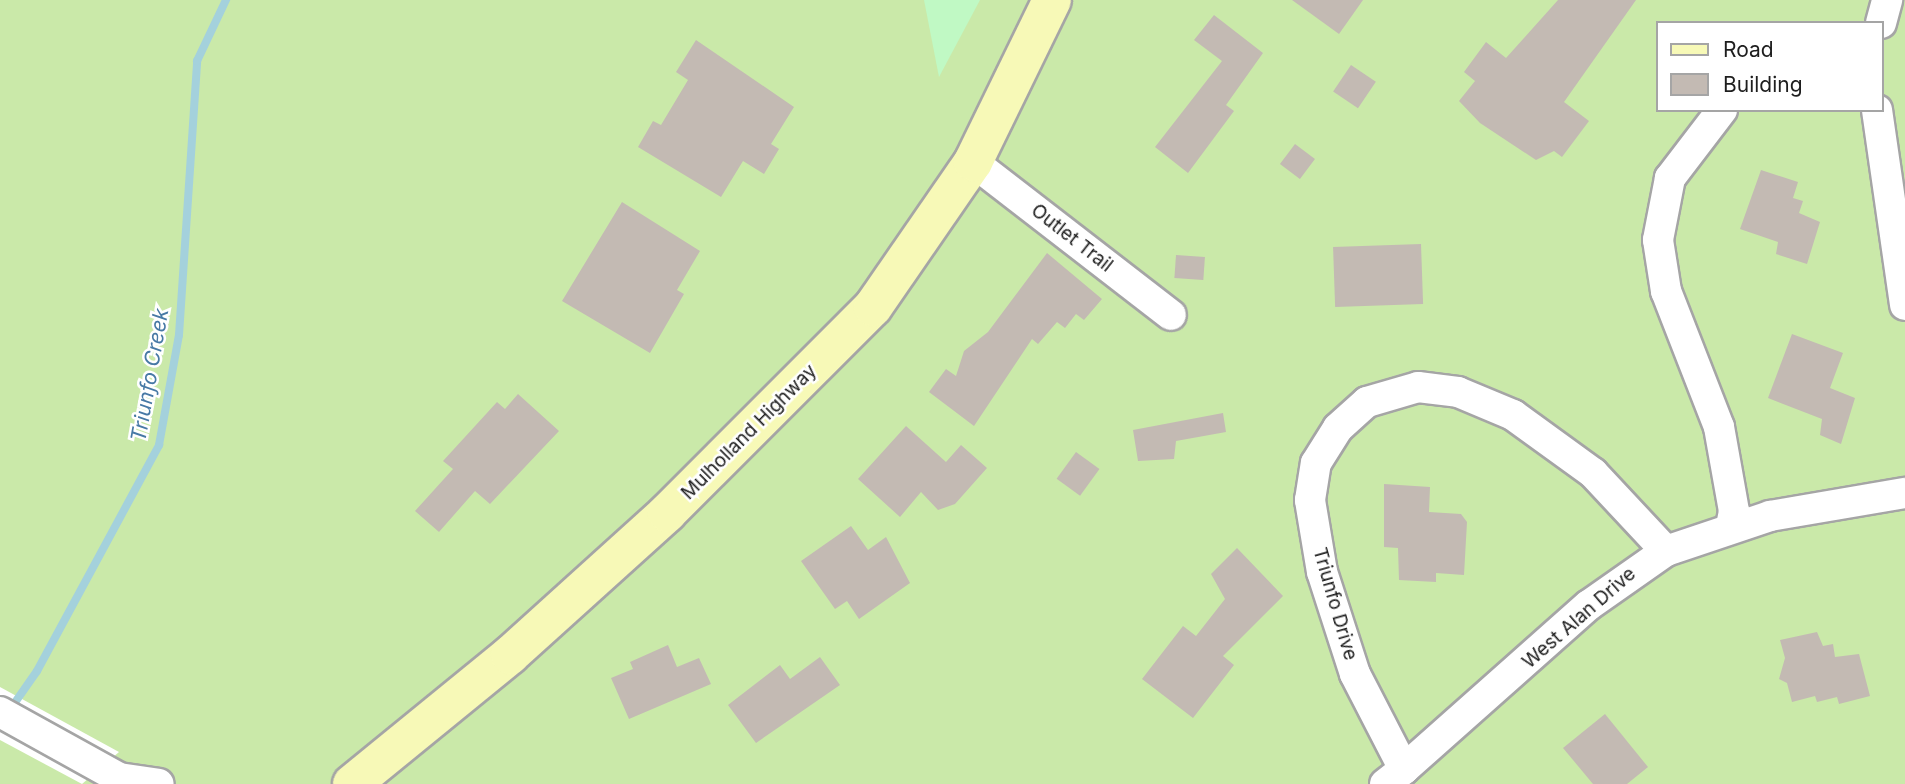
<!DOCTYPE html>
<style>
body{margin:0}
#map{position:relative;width:1905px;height:784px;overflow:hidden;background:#efebe4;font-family:Inter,sans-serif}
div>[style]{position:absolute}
.grass>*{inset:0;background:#cae9a9}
.park>*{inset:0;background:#c0f9c4}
.pier>*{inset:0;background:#fff}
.stream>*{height:8px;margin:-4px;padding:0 4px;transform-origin:4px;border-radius:4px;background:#a4d1dc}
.building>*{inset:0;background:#c3bab3;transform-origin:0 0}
.roads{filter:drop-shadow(2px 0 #a5a5a5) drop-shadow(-2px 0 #a5a5a5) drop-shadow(0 2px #a5a5a5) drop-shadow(0 -2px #a5a5a5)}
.street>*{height:30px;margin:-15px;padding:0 15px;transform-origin:15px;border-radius:15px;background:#fff}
.secondary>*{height:38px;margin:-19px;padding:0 19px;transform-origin:19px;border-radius:19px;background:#f7f9b7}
span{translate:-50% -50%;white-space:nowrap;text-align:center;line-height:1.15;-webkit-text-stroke:5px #fff;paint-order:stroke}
.street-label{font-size:19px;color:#1e1e1e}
.water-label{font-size:21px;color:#4779a5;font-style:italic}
.legend{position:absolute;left:1656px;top:21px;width:228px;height:91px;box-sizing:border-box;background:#fff;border:2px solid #a5a5a5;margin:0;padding:9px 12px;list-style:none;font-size:21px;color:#1e1e1e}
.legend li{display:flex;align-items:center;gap:14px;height:35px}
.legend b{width:35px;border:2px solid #a5a5a5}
</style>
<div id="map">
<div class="grass">
<i style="clip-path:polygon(evenodd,0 0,1905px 0,1905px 784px,0 784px,0 0,1658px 23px,1882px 23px,1882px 110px,1658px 110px,1658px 23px)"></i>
</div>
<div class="park">
<i style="clip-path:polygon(924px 0,980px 0,939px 77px)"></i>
</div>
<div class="pier">
<i style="clip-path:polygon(0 687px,119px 752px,82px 784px,0 740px)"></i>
</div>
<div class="stream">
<i style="left:9px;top:711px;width:49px;rotate:-55deg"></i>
<i style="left:37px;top:671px;width:257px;rotate:-61.6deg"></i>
<i style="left:159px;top:445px;width:112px;rotate:-79.7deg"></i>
<i style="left:179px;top:335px;width:275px;rotate:-86.2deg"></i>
<i style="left:197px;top:61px;width:68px;rotate:-64.6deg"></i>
</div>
<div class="building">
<i style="clip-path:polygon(1292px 0,1363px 0,1339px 34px)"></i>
<i style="clip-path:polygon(1558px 0,1636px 0,1564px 102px,1589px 121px,1562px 157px,1554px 151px,1536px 160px,1480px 123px,1459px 101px,1475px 81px,1464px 72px,1486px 42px,1506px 58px)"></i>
<i style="clip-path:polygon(1214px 15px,1263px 53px,1226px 105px,1234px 111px,1188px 173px,1155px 147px,1222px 61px,1194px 40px)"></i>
<i style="clip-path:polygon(696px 40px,794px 107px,771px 144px,779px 149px,764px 174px,743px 161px,721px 197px,638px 147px,653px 121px,661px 125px,688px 80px,676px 72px)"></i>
<i style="left:1351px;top:65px;width:30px;height:32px;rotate:34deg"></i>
<i style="left:1295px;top:144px;width:25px;height:25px;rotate:37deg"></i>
<i style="clip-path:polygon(1761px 170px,1798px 182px,1793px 198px,1803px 201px,1799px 213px,1820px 222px,1807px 264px,1776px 254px,1778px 242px,1740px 229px)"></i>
<i style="clip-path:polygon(622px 202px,700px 251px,677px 290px,684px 294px,650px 353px,562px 301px)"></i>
<i style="left:1421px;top:244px;width:60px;height:88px;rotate:88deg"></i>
<i style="clip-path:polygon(1047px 253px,1102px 299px,1084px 320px,1076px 314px,1065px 328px,1057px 322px,1038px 344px,1032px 339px,974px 426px,929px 392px,946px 369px,956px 376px,964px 351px,988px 332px)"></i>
<i style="left:1176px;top:255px;width:29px;height:23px;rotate:4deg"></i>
<i style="clip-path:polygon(1792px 334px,1843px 353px,1830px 388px,1855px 398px,1841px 444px,1820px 435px,1822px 419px,1768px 398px)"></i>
<i style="clip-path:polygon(518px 394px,559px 431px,490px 504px,475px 491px,439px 532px,415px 511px,453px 469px,443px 461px,497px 402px,505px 409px)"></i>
<i style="clip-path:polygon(1223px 413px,1226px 432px,1176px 441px,1174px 459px,1138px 461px,1133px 430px)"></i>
<i style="clip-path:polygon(906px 426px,946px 462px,961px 445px,987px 468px,955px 504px,938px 510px,921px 492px,900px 517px,858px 479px)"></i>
<i style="left:1076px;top:452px;width:29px;height:33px;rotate:36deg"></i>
<i style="clip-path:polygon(1384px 484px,1430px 487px,1429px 512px,1461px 514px,1467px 522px,1464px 575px,1436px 573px,1436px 582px,1399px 580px,1398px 548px,1384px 547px)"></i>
<i style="clip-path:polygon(851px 526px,868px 550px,886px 537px,910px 583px,859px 619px,847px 601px,835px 609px,801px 561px)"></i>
<i style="clip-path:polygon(1237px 548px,1283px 596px,1223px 656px,1234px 665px,1193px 718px,1142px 679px,1183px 626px,1196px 636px,1225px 599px,1211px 574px)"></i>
<i style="clip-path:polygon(1817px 632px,1823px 646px,1833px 644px,1835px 657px,1859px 654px,1870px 696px,1839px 704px,1837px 697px,1817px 702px,1815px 696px,1792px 702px,1787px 683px,1779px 679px,1785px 658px,1780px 640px)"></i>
<i style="clip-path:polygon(668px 645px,677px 667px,699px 658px,711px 684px,629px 719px,611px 678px,633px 669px,630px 662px)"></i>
<i style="clip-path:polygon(820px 657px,840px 685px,756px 743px,728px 705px,780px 665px,790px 679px)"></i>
<i style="clip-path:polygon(1605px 714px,1648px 767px,1627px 784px,1593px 784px,1563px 748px)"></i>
</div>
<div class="roads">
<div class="street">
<i style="left:1881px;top:23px;width:24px;rotate:-75deg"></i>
<i style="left:1722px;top:110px;width:86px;rotate:127.4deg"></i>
<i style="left:1670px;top:178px;width:63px;rotate:101deg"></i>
<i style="left:1658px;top:240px;width:52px;rotate:81.1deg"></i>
<i style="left:1666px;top:291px;width:146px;rotate:68.7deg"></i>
<i style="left:1719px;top:427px;width:85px;rotate:79.9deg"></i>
<i style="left:1734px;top:511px;width:16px;rotate:101deg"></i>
<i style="left:1877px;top:110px;width:197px;rotate:81.8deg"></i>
<i style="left:973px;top:162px;width:250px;rotate:37.7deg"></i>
<i style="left:0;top:712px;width:136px;rotate:29deg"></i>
<i style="left:119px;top:778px;width:40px;rotate:8.5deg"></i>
<i style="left:1404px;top:769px;width:247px;rotate:-41.6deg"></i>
<i style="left:1589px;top:605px;width:94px;rotate:-35deg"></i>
<i style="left:1666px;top:551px;width:110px;rotate:-18.6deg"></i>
<i style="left:1770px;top:516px;width:137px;rotate:-9.7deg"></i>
<i style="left:1385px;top:784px;width:24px;rotate:-38deg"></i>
<i style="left:1404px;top:769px;width:107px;rotate:-117.3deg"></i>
<i style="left:1355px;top:674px;width:107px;rotate:-107.9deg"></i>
<i style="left:1322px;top:572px;width:73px;rotate:-99.5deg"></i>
<i style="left:1310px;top:500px;width:37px;rotate:-81deg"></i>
<i style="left:1316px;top:463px;width:41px;rotate:-57.8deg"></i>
<i style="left:1338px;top:428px;width:39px;rotate:-42deg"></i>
<i style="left:1367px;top:402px;width:53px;rotate:-16.4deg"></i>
<i style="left:1418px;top:387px;width:40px;rotate:7.1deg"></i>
<i style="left:1458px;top:392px;width:60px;rotate:22.7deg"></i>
<i style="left:1513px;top:415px;width:99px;rotate:35.9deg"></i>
<i style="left:1593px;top:473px;width:107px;rotate:46.9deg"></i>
</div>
<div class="secondary">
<i style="left:352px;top:784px;width:204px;rotate:-39.2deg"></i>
<i style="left:510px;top:655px;width:212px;rotate:-42.1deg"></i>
<i style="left:667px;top:513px;width:291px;rotate:-45deg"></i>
<i style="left:873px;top:307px;width:176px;rotate:-55.4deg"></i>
<i style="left:973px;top:162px;width:180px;rotate:-64deg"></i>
</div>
</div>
<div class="street-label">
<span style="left:1072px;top:238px;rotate:38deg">Outlet Trail</span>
<span style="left:749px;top:432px;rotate:-45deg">Mulholland Highway</span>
<span style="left:1335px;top:604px;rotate:74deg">Triunfo Drive</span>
<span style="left:1579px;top:618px;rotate:-41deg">West Alan Drive</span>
</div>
<div class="water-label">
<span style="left:150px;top:375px;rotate:-80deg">Triunfo Creek</span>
</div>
<ul class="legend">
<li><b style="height:9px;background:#f7f9b7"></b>Road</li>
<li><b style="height:19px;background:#c3bab3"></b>Building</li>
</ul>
</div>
